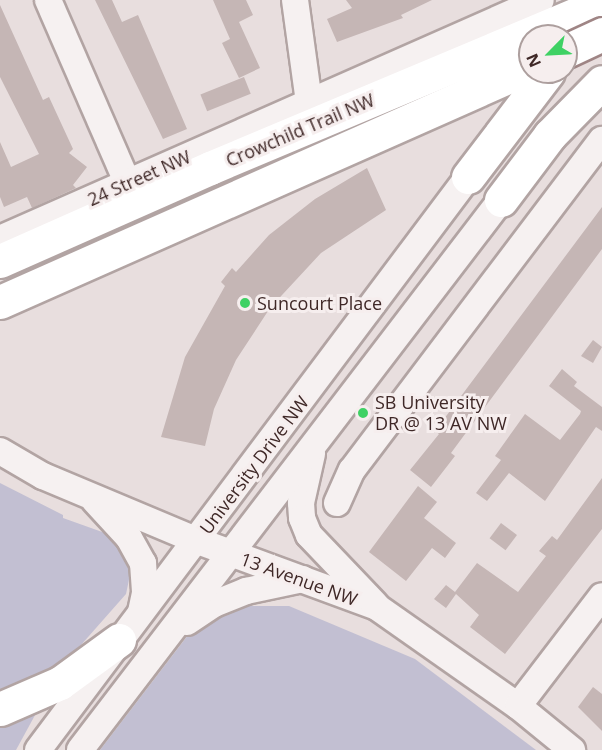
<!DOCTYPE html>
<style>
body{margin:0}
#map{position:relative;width:602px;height:750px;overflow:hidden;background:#e8dede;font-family:"Open Sans",sans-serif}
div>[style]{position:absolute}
.green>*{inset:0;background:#c2bfd2}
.building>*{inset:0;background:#c5b6b5;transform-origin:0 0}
.roads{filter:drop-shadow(2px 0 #b2a4a3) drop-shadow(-2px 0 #b2a4a3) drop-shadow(0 2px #b2a4a3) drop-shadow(0 -2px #b2a4a3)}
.minor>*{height:26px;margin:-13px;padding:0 13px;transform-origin:13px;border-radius:13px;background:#f6f1f1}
.highway>*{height:33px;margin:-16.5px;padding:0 16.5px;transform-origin:16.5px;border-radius:16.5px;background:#fff}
.bridges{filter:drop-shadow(2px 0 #9f8585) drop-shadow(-2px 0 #9f8585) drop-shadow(0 2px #9f8585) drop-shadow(0 -2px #9f8585)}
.highway-bridge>*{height:33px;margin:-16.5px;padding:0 16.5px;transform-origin:16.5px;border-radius:16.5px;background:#fff}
.dots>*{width:16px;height:16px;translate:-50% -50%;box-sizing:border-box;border:3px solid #f6eeee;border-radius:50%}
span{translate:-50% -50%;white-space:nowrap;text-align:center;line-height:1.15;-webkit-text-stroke:6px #f6eeee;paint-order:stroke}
.street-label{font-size:18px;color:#3f2827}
.poi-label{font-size:18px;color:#3f2827}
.left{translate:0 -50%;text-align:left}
.north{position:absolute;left:518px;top:24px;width:60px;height:60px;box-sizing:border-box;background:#f6eeee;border:2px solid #ad9f9e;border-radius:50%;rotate:246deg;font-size:16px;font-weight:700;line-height:24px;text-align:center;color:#3f2827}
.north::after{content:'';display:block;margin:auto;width:21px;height:27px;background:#3fd164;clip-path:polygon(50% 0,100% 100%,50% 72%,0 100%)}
</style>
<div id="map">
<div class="green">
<i style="clip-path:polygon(0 483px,63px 515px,63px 518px,105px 533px,125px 552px,131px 570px,126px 594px,81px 645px,68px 657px,0 698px)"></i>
<i style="clip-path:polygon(247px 606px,289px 606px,415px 659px,536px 750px,100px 750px,195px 626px)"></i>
<i style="clip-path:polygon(40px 706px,16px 750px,0 750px,0 716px)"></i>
</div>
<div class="building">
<i style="clip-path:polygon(95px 0,112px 0,122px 22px,138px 15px,187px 129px,163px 139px)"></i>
<i style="clip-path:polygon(213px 0,246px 0,253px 15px,239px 22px,260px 68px,239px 78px,222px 43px,230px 39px)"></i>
<i style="clip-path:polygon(346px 0,432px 0,401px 15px,403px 18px,337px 42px,327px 19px,352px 8px)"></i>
<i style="clip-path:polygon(0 5px,43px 100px,49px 97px,73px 149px,69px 153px,87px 167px,73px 185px,76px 188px,32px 208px,27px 197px,4px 207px,0 197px,0 142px,11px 167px,39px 154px,0 77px)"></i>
<i style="left:244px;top:77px;width:18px;height:47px;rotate:68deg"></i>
<i style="clip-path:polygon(367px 168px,386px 210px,321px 253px,270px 308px,236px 360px,214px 409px,205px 446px,161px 437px,185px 357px,225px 286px,221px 282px,232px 268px,236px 272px,269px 235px,315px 199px)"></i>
<i style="clip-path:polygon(602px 207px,602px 249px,451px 453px,455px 456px,431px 487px,410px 470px,439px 434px,435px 431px)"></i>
<i style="clip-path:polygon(593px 340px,602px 347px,593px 363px,581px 356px)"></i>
<i style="clip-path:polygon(562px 369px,577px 382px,574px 386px,602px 407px,602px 431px,596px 427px,545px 501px,509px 473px,487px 501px,476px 493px,501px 460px,495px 456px,525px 414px,560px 440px,580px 414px,581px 411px,549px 386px)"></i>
<i style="clip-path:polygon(602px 478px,602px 529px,505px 654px,470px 627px,479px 615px,456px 594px,446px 608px,434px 599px,446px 585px,455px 592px,477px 563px,518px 592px,546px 556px,539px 551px,552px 536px,557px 540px)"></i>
<i style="clip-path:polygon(418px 486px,437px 502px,424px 518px,456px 543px,445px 558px,432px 548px,406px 581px,369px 552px)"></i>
<i style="left:501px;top:523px;width:20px;height:19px;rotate:37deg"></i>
<i style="clip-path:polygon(593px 687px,602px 694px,602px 731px,578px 707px)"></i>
</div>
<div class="roads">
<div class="minor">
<i style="left:48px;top:0;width:201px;rotate:66.5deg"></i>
<i style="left:295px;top:0;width:103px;rotate:82.2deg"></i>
<i style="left:0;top:239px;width:591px;rotate:-23.83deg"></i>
<i style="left:0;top:451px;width:50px;rotate:30.2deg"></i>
<i style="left:43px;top:476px;width:168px;rotate:22.8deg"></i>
<i style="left:198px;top:541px;width:191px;rotate:20.2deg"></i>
<i style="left:377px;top:607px;width:172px;rotate:35.1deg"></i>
<i style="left:518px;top:706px;width:70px;rotate:39.2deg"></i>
<i style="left:312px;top:454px;width:50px;rotate:102.7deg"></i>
<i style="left:301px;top:503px;width:15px;rotate:86deg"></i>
<i style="left:302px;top:518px;width:18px;rotate:68deg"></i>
<i style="left:309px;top:535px;width:95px;rotate:46.3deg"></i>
<i style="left:95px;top:501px;width:50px;rotate:47.4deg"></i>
<i style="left:129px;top:538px;width:29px;rotate:61deg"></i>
<i style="left:143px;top:563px;width:30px;rotate:86deg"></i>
<i style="left:145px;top:593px;width:19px;rotate:102deg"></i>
<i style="left:337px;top:503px;width:36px;rotate:-66deg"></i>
<i style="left:352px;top:470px;width:414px;rotate:-52.9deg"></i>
<i style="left:187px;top:622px;width:32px;rotate:-34deg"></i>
<i style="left:214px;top:604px;width:35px;rotate:-22deg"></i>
<i style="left:246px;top:591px;width:58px;rotate:-11.9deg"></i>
<i style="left:518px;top:706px;width:138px;rotate:-52.6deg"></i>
<i style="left:38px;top:750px;width:716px;rotate:-53.11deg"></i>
<i style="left:80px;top:750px;width:693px;rotate:-52.57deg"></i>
</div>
<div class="highway">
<i style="left:468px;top:177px;width:132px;rotate:-52.7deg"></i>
<i style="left:501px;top:200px;width:81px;rotate:-53deg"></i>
<i style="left:550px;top:135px;width:74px;rotate:-45.5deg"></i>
<i style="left:0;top:261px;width:230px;rotate:-23.9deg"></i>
<i style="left:210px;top:168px;width:425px;rotate:-22.8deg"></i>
<i style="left:0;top:302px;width:580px;rotate:-23.91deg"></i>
<i style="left:0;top:709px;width:65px;rotate:-23.4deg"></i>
<i style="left:60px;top:683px;width:73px;rotate:-36.1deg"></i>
</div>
</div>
<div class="bridges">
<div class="highway-bridge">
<i style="left:566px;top:51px;width:40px;rotate:-25deg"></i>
</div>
</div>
<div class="dots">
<i style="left:245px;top:303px;background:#3fd164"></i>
<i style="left:363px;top:413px;background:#3fd164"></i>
</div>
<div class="street-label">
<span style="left:300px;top:130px;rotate:-23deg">Crowchild Trail NW</span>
<span style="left:139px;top:178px;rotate:-24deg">24 Street NW</span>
<span style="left:254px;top:465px;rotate:-53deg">University Drive NW</span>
<span style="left:299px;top:579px;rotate:20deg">13 Avenue NW</span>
</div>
<div class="poi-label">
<span class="left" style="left:257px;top:303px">Suncourt Place</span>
<span class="left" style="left:375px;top:413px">SB University<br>DR @ 13 AV NW</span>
</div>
<div class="north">N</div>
</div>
